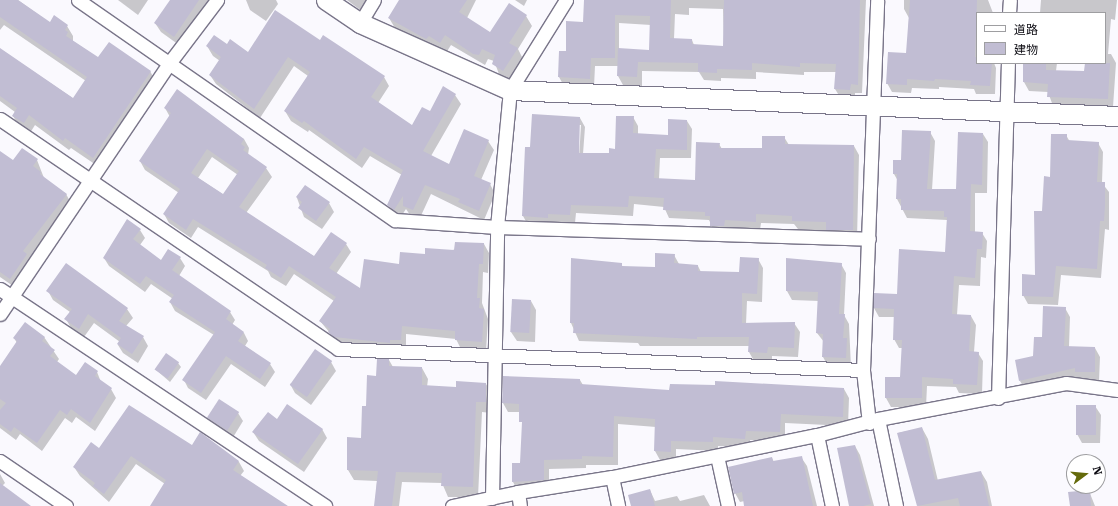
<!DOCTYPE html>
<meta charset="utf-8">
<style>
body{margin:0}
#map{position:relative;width:1118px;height:506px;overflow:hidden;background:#faf9fe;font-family:"Roboto Serif","Noto Sans JP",serif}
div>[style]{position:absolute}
.shadow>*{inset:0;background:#0003}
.building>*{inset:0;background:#c1bdd3;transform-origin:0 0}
.roads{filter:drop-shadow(1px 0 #797589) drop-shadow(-1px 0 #797589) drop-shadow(0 1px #797589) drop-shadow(0 -1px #797589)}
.street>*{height:13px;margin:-6.5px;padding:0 6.5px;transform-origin:6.5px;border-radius:6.5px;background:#fff}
.secondary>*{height:19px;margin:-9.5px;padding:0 9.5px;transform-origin:9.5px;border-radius:9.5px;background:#fff}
span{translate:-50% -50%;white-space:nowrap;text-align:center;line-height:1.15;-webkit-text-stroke:3px #fff;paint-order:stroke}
.legend{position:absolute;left:976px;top:12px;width:130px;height:52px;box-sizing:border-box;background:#fff;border:1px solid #9e9ea1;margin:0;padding:5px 7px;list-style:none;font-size:12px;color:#0d0c13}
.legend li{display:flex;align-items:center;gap:8px;height:20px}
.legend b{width:20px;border:1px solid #9e9ea1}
.north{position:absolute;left:1066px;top:454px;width:40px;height:40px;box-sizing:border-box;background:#fff;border:1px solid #9e9ea1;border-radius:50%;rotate:74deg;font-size:11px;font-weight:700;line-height:16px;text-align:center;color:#0d0c13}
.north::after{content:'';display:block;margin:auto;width:14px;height:18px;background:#646a0b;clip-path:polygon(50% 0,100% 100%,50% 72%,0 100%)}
</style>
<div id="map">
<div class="shadow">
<i style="clip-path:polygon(0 0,18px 0,50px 23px,67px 26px,73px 36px,73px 41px,98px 58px,150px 71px,156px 82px,99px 167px,71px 148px,69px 150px,35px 125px,30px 133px,19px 126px,13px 116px,15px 112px,0 101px,0 49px,74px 99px,86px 81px,4px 25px,0 30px)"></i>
<i style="clip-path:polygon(118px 0,148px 0,138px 15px)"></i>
<i style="clip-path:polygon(172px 0,210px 0,179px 45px,161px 32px,155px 23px)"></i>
<i style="clip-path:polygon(246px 0,276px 0,278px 4px,266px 21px,250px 10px)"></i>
<i style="clip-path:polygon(347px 0,369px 0,363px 12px)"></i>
<i style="clip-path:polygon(400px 0,476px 0,467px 18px,490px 34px,526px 16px,532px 26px,518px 49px,523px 59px,510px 81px,499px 74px,494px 61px,488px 59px,485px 65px,451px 45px,446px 53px,435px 46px,433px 49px,395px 28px,389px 18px)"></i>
<i style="clip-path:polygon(515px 0,527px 0,524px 6px)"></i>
<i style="clip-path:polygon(evenodd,585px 0,866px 0,862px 93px,855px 93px,855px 99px,840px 97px,835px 89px,836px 72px,804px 72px,804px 75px,756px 72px,756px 79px,721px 78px,721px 81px,704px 80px,699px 72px,642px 71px,642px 86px,623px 85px,618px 76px,618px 66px,595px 66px,594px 87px,564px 86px,559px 77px,567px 52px,584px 23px,585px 0,689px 8px,723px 9px,724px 47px,694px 45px,692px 40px,674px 39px,675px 14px,689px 15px,689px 8px,585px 0,619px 23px,651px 25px,650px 51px,619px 49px,619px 23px)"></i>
<i style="clip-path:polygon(904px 0,988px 0,993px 13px,977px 13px,977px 63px,994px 63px,996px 68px,995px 94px,976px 94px,974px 89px,939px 87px,939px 89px,912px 88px,911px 93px,892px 92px,887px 83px,907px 54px,909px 18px,904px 9px)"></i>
<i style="clip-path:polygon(1041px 0,1117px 0,1115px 20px,1111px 19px,1108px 54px,1111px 54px,1116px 63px,1113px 107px,1053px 106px,1048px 92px,1029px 91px,1024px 82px,1024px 63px,1057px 63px,1056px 71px,1085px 72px,1086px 63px,1105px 63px,1105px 13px,1040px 13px)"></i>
<i style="clip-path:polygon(320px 42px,384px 77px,389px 86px,378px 103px,412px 126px,455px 95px,461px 104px,431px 156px,450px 165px,488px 141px,494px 150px,481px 180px,490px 184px,495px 194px,484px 220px,431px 194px,419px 220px,410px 215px,406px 209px,400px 218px,394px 215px,389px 205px,402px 175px,370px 156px,362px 168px,309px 130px,308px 132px,291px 121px,285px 111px,308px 76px,294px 66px,260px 118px,216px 84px,210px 75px,220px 61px,213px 56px,207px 46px,227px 45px,248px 53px)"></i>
<i style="clip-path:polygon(evenodd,165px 108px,244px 139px,249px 148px,248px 155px,266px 168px,272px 177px,246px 213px,315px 257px,346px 244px,351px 252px,336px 274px,361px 290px,400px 265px,426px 255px,484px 244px,489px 253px,488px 273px,483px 272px,482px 303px,488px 319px,486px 351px,461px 349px,456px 339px,406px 334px,406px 348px,340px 345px,320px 321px,334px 301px,294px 274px,286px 286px,271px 277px,268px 271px,198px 227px,191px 238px,169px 223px,164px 214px,179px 193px,145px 170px,140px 161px,170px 117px,165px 108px,212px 157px,238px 175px,224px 195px,198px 178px,212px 157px)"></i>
<i style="clip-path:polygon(evenodd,633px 117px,638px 126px,638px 134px,669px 136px,687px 121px,692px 129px,691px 158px,660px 158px,659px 179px,695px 181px,719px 144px,722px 149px,763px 149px,784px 137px,789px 145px,854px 146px,859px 155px,857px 239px,832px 238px,828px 231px,798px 229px,794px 224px,761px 223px,760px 230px,716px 234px,709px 220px,669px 218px,664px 207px,634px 204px,633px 216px,576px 213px,575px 223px,552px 222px,552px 227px,528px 225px,523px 216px,531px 148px,580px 118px,585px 127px,583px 154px,610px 154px,616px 150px,633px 117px,579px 125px,581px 125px,579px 158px,577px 158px,579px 125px)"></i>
<i style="clip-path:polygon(930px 132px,935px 141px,932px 190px,957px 190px,983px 134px,988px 142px,987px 193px,975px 193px,975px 232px,982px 233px,987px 241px,986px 258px,981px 257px,980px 286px,959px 285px,957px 315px,971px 316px,976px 325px,974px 352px,978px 353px,983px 361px,982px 394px,959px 393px,956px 387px,927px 386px,926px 407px,891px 407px,886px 398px,901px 378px,903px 348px,899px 348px,894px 339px,895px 317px,879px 317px,874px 308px,875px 294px,898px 295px,946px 253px,947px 220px,907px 218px,897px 199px,898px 181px,894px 174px,902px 161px)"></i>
<i style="clip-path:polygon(1066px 135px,1070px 142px,1098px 143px,1103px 152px,1102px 183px,1109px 192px,1109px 230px,1105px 229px,1101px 278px,1061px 275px,1058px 305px,1028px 304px,1023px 295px,1036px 276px,1043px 212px,1051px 178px)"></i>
<i style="clip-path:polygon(0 152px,14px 162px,37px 160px,44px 178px,66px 194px,71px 203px,29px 259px,31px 264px,16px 288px,0 277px)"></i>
<i style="clip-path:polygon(297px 198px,329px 203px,334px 212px,322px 229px,304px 217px)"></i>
<i style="clip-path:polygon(140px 230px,145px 238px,140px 245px,161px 261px,180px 258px,185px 266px,179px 276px,230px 312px,235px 320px,232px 325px,244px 333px,248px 341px,245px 346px,270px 364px,275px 372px,265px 387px,231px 364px,206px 400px,188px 388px,184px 380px,214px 335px,175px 311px,170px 302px,173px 299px,151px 284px,145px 292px,109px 266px,104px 258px)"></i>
<i style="clip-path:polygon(674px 255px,679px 264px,698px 266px,701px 272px,740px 273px,758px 259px,763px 268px,762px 302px,747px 301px,746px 324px,794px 323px,800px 332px,798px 357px,772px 356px,772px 362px,754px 361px,749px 352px,750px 346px,640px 346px,638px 343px,579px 341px,571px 323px,621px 264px,623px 267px,656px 268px)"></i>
<i style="clip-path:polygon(841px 264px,846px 273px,844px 315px,849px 324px,851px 367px,828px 366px,823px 357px,824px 342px,817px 333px,819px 301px,792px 300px,787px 291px)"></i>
<i style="clip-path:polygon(48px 291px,127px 309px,133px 318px,126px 326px,143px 337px,148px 346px,138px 363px,123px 353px,118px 345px,120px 342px,94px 323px,84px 337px,71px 328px,66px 319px,70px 312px,53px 300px)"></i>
<i style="clip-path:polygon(531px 301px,536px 310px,535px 342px,517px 341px,511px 332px)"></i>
<i style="clip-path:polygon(1065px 308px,1070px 317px,1069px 347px,1095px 348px,1100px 357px,1099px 381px,1081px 381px,1078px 377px,1025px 389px,1020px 381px,1043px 338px)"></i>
<i style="clip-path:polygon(44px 337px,59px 359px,57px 362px,76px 376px,85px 363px,97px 372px,101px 382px,111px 389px,116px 398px,95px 431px,76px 417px,72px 423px,65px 418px,42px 451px,20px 434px,16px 440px,0 428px,0 368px,17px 343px,14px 338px)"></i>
<i style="clip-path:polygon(389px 360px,393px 367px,422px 368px,428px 379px,427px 387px,457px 388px,486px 384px,492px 394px,491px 413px,482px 412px,478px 497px,448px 497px,442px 483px,402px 482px,399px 506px,375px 506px,377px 481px,354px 480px,348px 470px,362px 439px,367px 407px,377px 377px)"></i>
<i style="clip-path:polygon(331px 362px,336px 371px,311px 405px,295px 393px,290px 384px)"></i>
<i style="clip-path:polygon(178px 363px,181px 367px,170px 382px,155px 369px)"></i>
<i style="clip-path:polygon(580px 380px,583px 385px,670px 391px,844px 389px,849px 398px,848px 426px,785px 423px,785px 441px,750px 440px,750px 447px,718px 446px,718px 451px,676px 449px,676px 460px,660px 460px,655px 451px,656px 427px,618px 424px,618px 465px,586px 465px,586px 468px,549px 469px,549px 489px,518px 491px,513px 482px,521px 464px,523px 427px,520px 412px,508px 412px,503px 403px)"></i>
<i style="clip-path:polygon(1095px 406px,1101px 415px,1100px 443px,1082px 443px,1077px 434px)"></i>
<i style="clip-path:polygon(238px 413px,243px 421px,232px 439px,213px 427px,208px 418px)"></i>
<i style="clip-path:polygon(922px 428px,928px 439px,938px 481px,981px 472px,987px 482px,992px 506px,918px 506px,898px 433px)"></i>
<i style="clip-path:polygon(322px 429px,327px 438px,304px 472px,259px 441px,253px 432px)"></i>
<i style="clip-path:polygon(201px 434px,239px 462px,244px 471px,240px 476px,286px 506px,151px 506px,165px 484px,136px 464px,109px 502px,80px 476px,74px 467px,99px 449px,192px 447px)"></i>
<i style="clip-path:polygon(855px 446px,860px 455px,874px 506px,850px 506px)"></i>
<i style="clip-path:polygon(801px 457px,807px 466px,817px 506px,760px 506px,758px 498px,740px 502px,735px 493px,772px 458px,774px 462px)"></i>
<i style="clip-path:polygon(0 474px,5px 483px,2px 486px,26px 506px,0 506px)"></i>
<i style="clip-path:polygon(650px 490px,655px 501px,677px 496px,680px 501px,704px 495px,710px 506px,632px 506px)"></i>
<i style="clip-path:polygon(1089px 491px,1095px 506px,1071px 506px)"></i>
</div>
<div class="building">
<i style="clip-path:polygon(0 0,18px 0,50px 22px,54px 15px,68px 25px,65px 30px,68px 32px,66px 36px,98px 57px,109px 42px,151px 71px,93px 158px,65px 138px,63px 141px,29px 115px,24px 123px,12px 116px,17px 108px,0 96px,0 48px,73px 98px,87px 77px,0 17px)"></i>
<i style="clip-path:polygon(170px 0,199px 0,174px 37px,154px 23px)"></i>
<i style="clip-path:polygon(399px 0,467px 0,459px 12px,490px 32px,509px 3px,527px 15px,509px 43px,518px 48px,503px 71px,492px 64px,495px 55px,482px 49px,479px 55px,473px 54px,445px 35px,440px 43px,429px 36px,426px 39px,388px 18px)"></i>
<i style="clip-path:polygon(584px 0,671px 0,670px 38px,692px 39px,692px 44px,723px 46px,724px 0,860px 0,858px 85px,851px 84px,850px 90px,834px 89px,836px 64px,800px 63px,800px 67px,752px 63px,752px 70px,717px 69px,717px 73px,698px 72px,698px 63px,638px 62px,637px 77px,617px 76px,618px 48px,649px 50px,650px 16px,615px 15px,615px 58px,591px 58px,590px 79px,558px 77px,559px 51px,566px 51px,566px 21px,583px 22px)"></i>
<i style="clip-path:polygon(910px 0,977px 0,975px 57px,977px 57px,977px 63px,992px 63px,990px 86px,970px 85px,971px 81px,935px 79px,934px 81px,907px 79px,907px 85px,886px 84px,888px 52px,906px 53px)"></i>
<i style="clip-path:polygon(275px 10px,320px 40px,323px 35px,385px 76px,371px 97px,412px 125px,422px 107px,430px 111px,443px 86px,456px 94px,423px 151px,449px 164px,464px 129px,489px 140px,474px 176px,491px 183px,479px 211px,458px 202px,460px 199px,425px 185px,413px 210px,403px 206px,403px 196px,394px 210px,387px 205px,403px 170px,364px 147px,356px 159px,304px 121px,302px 123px,284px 111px,310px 72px,288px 57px,254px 109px,209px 75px,221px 57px,206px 46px,214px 35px,227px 44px,230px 39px,248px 52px)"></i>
<i style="clip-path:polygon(1023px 63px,1046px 63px,1046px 70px,1084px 71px,1085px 63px,1110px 63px,1108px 99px,1047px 97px,1048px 84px,1023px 82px)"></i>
<i style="clip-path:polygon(evenodd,177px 89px,244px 139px,241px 144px,245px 147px,243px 150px,267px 167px,239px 207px,314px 256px,331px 232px,347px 243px,329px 268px,360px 288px,364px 259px,399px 264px,400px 252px,425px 254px,425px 248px,454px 250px,455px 242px,484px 243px,483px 264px,479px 264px,477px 298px,480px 298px,479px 308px,484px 309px,482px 342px,455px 340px,455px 331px,402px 326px,401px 340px,390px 340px,390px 343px,334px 337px,328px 332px,330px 329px,319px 321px,336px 297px,289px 266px,281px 278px,265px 268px,267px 265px,193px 219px,186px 230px,163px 214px,180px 189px,139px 161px,171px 113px,164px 108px,177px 89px,207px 149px,239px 171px,223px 194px,191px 173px,207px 149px)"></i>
<i style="clip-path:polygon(532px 114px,580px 117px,579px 153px,609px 153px,609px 148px,615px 149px,616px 116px,634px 116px,633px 133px,668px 135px,668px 119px,687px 120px,687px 150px,656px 149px,654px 178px,695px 180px,696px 142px,720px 143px,719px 148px,762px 148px,762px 136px,785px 136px,785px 144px,854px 145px,853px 230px,826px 230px,826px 222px,792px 221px,792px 216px,756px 214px,756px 222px,725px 220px,724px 226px,710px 226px,710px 216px,705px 216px,705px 212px,663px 210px,664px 198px,629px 196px,628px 207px,571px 205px,570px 215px,548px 214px,548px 218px,522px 216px,525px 147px,530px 147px)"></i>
<i style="clip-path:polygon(902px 130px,931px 131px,927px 189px,956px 189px,958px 132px,983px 133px,982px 185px,971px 184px,970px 231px,983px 232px,982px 249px,977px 249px,975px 278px,954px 276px,952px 314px,971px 315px,969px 351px,979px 352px,977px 385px,953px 384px,953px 379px,922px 377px,922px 398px,885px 398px,885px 377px,900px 377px,902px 340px,893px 340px,894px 309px,873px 308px,874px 293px,897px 294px,899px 249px,945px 252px,947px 217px,944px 217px,944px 211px,901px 210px,901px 199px,896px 199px,897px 174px,893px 174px,893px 160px,901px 160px)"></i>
<i style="clip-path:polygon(1051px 134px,1067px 134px,1067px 140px,1099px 142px,1097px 182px,1105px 182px,1105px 205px,1104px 221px,1100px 221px,1097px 269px,1056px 266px,1053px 297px,1022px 296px,1022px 274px,1035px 275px,1034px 211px,1042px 211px,1044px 176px,1050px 177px)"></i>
<i style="clip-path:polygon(22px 148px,38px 159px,33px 166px,41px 172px,40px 174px,67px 194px,23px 251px,27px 254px,10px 279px,0 272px,0 151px,13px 160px)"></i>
<i style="clip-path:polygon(305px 185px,330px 202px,316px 221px,298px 208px,302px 202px,296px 197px)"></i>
<i style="clip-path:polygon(127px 219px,141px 229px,133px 239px,161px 260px,168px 249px,181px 257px,172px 270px,231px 311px,226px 319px,244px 332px,238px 341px,271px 363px,260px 379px,226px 356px,201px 393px,182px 380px,215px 332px,169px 302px,174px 295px,146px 276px,140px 284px,103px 258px)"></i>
<i style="clip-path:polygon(655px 253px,675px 254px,674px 263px,698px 265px,698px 271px,739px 272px,740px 257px,759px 258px,757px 294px,742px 293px,742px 323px,795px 322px,794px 348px,768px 347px,767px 353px,748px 352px,749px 337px,697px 337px,697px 339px,573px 333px,574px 323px,570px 323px,571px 258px,622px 263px,622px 266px,655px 267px)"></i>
<i style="clip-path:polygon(786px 258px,842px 263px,839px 314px,845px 314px,843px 338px,847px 338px,846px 358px,822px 357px,823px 334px,816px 333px,818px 292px,786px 291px)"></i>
<i style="clip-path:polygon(66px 263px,128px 308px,119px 321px,144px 336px,132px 354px,117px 344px,121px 338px,88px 314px,79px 329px,64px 319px,72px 309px,46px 291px)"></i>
<i style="left:512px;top:299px;width:19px;height:33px;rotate:3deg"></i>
<i style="clip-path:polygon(1043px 306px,1066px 307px,1064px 346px,1095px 347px,1095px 372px,1075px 372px,1075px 368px,1019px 381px,1015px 360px,1033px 356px,1034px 337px,1042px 337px)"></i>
<i style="clip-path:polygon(25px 322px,45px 337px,42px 341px,55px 350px,50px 356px,76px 375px,85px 362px,98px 371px,95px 376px,112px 388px,90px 423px,71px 409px,67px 415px,60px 410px,37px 443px,14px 427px,11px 432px,0 424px,0 410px,6px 403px,0 399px,0 366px,17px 341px,13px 338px)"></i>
<i style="left:315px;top:349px;width:21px;height:44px;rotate:35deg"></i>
<i style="left:166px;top:353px;width:16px;height:20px;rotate:35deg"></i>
<i style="clip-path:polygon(377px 359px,389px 359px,389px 366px,422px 367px,422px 385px,456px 387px,456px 381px,486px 383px,486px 402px,476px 402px,473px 487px,441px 486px,442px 473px,396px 472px,392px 506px,374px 506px,378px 471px,347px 470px,347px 437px,361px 438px,362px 406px,366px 406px,367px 375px,376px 376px)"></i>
<i style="clip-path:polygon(503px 376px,580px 379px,580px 384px,669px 390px,670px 384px,715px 385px,715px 381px,844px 388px,843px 417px,781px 414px,780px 432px,746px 431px,745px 439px,713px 437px,713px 442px,671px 441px,671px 452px,654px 451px,655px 419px,614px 416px,613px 457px,582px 456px,582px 459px,544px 460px,544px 480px,512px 482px,512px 463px,520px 463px,522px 422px,519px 422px,519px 404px,502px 403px)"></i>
<i style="left:219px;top:399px;width:24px;height:22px;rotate:33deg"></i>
<i style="clip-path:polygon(287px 404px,323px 429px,298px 464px,252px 432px,268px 412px,277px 419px)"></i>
<i style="clip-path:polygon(129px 405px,192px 445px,200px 432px,239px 461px,233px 470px,288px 506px,150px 506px,166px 480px,131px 456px,104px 494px,93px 486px,95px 483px,73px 467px,91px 442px,99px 448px)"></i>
<i style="left:1076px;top:405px;width:20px;height:30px"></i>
<i style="clip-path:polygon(922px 427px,935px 480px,981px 471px,989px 506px,960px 506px,958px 498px,917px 506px,897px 433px)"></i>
<i style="clip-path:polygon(855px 445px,871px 504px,863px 506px,849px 506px,837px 448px)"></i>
<i style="clip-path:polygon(802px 456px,813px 506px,744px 506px,742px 492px,734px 494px,728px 467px,772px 457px,773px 461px)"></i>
<i style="clip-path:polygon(0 483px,31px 506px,0 506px)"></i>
<i style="clip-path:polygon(650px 489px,655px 506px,631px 506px,628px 495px)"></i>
<i style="clip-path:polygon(1090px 490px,1091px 506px,1070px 506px,1068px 492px)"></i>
</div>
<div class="roads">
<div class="street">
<i style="left:78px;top:0;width:386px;rotate:34.8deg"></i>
<i style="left:395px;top:220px;width:102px;rotate:3.9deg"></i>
<i style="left:497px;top:227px;width:372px;rotate:1.8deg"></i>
<i style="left:1009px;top:13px;width:13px;rotate:-86deg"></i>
<i style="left:360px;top:23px;width:27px;rotate:-59deg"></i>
<i style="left:0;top:119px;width:409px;rotate:34.2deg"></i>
<i style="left:338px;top:349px;width:525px;rotate:2.29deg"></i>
<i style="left:0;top:289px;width:391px;rotate:33.7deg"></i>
<i style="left:0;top:314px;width:304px;rotate:-56deg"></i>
<i style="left:170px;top:62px;width:78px;rotate:-52.8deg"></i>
<i style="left:998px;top:398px;width:335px;rotate:-88.3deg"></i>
<i style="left:878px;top:419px;width:89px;rotate:78.3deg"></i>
<i style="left:869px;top:423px;width:53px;rotate:-96.5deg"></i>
<i style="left:863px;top:370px;width:370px;rotate:-87.8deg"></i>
<i style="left:817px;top:435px;width:73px;rotate:78.1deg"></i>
<i style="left:717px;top:456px;width:51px;rotate:77.6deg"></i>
<i style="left:0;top:461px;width:80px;rotate:34.3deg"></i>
<i style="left:612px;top:477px;width:30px;rotate:78deg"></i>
<i style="left:518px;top:492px;width:14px;rotate:82deg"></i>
<i style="left:492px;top:498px;width:271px;rotate:-88.9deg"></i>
<i style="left:497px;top:227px;width:138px;rotate:-84.6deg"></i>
<i style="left:510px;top:90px;width:106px;rotate:-58.1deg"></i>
<i style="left:452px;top:506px;width:67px;rotate:-12deg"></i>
<i style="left:518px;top:492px;width:95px;rotate:-9.1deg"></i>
<i style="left:612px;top:477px;width:209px;rotate:-11.6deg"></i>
<i style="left:817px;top:435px;width:63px;rotate:-14.7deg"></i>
<i style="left:878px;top:419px;width:191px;rotate:-10.8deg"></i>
<i style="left:1066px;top:383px;width:52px;rotate:7.7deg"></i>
</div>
<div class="secondary">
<i style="left:326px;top:0;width:41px;rotate:34.1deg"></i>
<i style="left:360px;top:23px;width:164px;rotate:24.1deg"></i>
<i style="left:510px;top:90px;width:609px;rotate:2.45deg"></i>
</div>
</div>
<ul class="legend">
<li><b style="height:5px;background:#fff"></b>道路</li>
<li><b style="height:11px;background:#c1bdd3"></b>建物</li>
</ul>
<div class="north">N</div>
</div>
